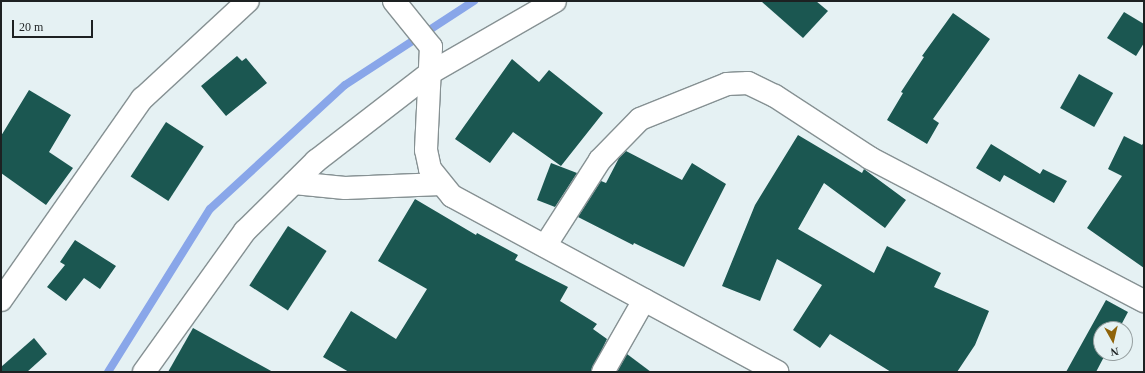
<!DOCTYPE html>
<style>
body{margin:0}
#map{position:relative;width:1145px;height:373px;overflow:hidden;background:#e5f1f3;font-family:"Times New Roman",serif}
div>[style]{position:absolute}
.stream>*{height:8px;margin:-4px;padding:0 4px;transform-origin:4px;border-radius:4px;background:#89a6e9}
.building>*{inset:0;background:#1b5751;transform-origin:0 0}
.roads{filter:drop-shadow(1px 0 #869193) drop-shadow(-1px 0 #869193) drop-shadow(0 1px #869193) drop-shadow(0 -1px #869193)}
.minor>*{height:22px;margin:-11px;padding:0 11px;transform-origin:11px;border-radius:11px;background:#fff}
.secondary>*{height:22px;margin:-11px;padding:0 11px;transform-origin:11px;border-radius:11px;background:#fff}
span{translate:-50% -50%;white-space:nowrap;text-align:center;line-height:1.15;-webkit-text-stroke:4px #e5f1f3;paint-order:stroke}
.frame{position:absolute;inset:0;border:2px solid #1d2122;pointer-events:none}
.north{position:absolute;left:1093px;top:321px;width:40px;height:40px;box-sizing:border-box;background:#e5f1f3;border:1px solid #959e9f;border-radius:50%;rotate:172deg;font-size:11px;font-weight:700;line-height:16px;text-align:center;color:#1d2122}
.north::after{content:'';display:block;margin:auto;width:14px;height:18px;background:#8f630a;clip-path:polygon(50% 0,100% 100%,50% 72%,0 100%)}
.scale{position:absolute;left:12px;top:20px;width:81px;height:18px;box-sizing:border-box;border:2px solid #1d2122;border-top:0;padding-left:5px;font-size:12px;line-height:14px;white-space:nowrap;color:#1d2122;-webkit-text-stroke:3px #e5f1f3;paint-order:stroke}
</style>
<div id="map">
<div class="stream">
<i style="left:108px;top:372px;width:192px;rotate:-58deg"></i>
<i style="left:210px;top:209px;width:183px;rotate:-42.6deg"></i>
<i style="left:345px;top:85px;width:154px;rotate:-33.1deg"></i>
</div>
<div class="building">
<i style="clip-path:polygon(761px 1px,816px 1px,828px 11px,803px 38px)"></i>
<i style="clip-path:polygon(1124px 12px,1144px 24px,1144px 43px,1136px 56px,1107px 38px)"></i>
<i style="clip-path:polygon(953px 13px,990px 39px,933px 119px,939px 123px,927px 144px,887px 120px,903px 93px,901px 92px,924px 57px,922px 56px)"></i>
<i style="clip-path:polygon(237px 56px,242px 61px,246px 58px,267px 83px,226px 116px,201px 86px)"></i>
<i style="clip-path:polygon(512px 59px,539px 82px,549px 70px,603px 113px,561px 166px,513px 132px,490px 163px,455px 139px)"></i>
<i style="left:1079px;top:74px;width:39px;height:39px;rotate:29deg"></i>
<i style="clip-path:polygon(29px 90px,71px 115px,49px 152px,73px 168px,46px 205px,1px 173px,1px 136px)"></i>
<i style="left:166px;top:122px;width:45px;height:65px;rotate:33deg"></i>
<i style="clip-path:polygon(798px 135px,862px 173px,864px 169px,906px 200px,885px 228px,824px 183px,798px 229px,874px 273px,887px 246px,941px 273px,934px 287px,989px 311px,975px 345px,957px 372px,891px 372px,830px 334px,820px 348px,793px 330px,822px 285px,777px 259px,760px 301px,722px 286px,755px 205px)"></i>
<i style="clip-path:polygon(1124px 136px,1142px 145px,1144px 142px,1144px 268px,1087px 228px,1122px 176px,1108px 169px)"></i>
<i style="clip-path:polygon(991px 144px,1040px 174px,1043px 169px,1067px 181px,1054px 203px,1004px 175px,1000px 182px,976px 168px)"></i>
<i style="clip-path:polygon(626px 151px,682px 180px,692px 163px,726px 184px,684px 267px,634px 243px,633px 245px,578px 217px,601px 181px,606px 183px,619px 158px)"></i>
<i style="clip-path:polygon(551px 163px,577px 173px,555px 207px,537px 200px)"></i>
<i style="clip-path:polygon(415px 199px,476px 235px,477px 233px,518px 255px,515px 260px,568px 287px,560px 301px,597px 324px,593px 329px,607px 339px,591px 372px,349px 372px,323px 357px,351px 311px,396px 339px,427px 289px,378px 261px)"></i>
<i style="left:288px;top:226px;width:46px;height:71px;rotate:33deg"></i>
<i style="clip-path:polygon(75px 240px,116px 266px,100px 289px,84px 278px,66px 301px,47px 287px,65px 265px,60px 262px)"></i>
<i style="clip-path:polygon(1106px 300px,1128px 312px,1119px 329px,1101px 329px,1101px 353px,1106px 353px,1096px 372px,1066px 372px)"></i>
<i style="clip-path:polygon(193px 328px,273px 372px,168px 372px)"></i>
<i style="clip-path:polygon(34px 338px,47px 354px,27px 372px,1px 372px,1px 367px)"></i>
<i style="clip-path:polygon(627px 354px,651px 372px,617px 372px)"></i>
</div>
<div class="roads">
<div class="minor">
<i style="left:394px;top:1px;width:59px;rotate:51.2deg"></i>
<i style="left:431px;top:47px;width:103px;rotate:92.8deg"></i>
<i style="left:426px;top:150px;width:19px;rotate:78deg"></i>
<i style="left:430px;top:169px;width:35px;rotate:51deg"></i>
<i style="left:452px;top:196px;width:370px;rotate:28.4deg"></i>
<i style="left:294px;top:183px;width:51px;rotate:5.6deg"></i>
<i style="left:345px;top:188px;width:96px;rotate:-2.4deg"></i>
<i style="left:545px;top:246px;width:102px;rotate:-57.4deg"></i>
<i style="left:600px;top:160px;width:57px;rotate:-45.7deg"></i>
<i style="left:640px;top:119px;width:94px;rotate:-21.9deg"></i>
<i style="left:727px;top:84px;width:21px;rotate:-3deg"></i>
<i style="left:748px;top:83px;width:30px;rotate:26deg"></i>
<i style="left:775px;top:96px;width:113px;rotate:33.1deg"></i>
<i style="left:870px;top:158px;width:309px;rotate:27.6deg"></i>
<i style="left:144px;top:372px;width:173px;rotate:-54.4deg"></i>
<i style="left:245px;top:231px;width:100px;rotate:-44.6deg"></i>
<i style="left:316px;top:161px;width:144px;rotate:-37.7deg"></i>
<i style="left:430px;top:73px;width:144px;rotate:-29.9deg"></i>
<i style="left:603px;top:372px;width:83px;rotate:-60.3deg"></i>
</div>
<div class="secondary">
<i style="left:1px;top:300px;width:246px;rotate:-55deg"></i>
<i style="left:142px;top:99px;width:144px;rotate:-42.8deg"></i>
</div>
</div>
<div class="frame"></div>
<div class="north">N</div>
<div class="scale">20 m</div>
</div>
